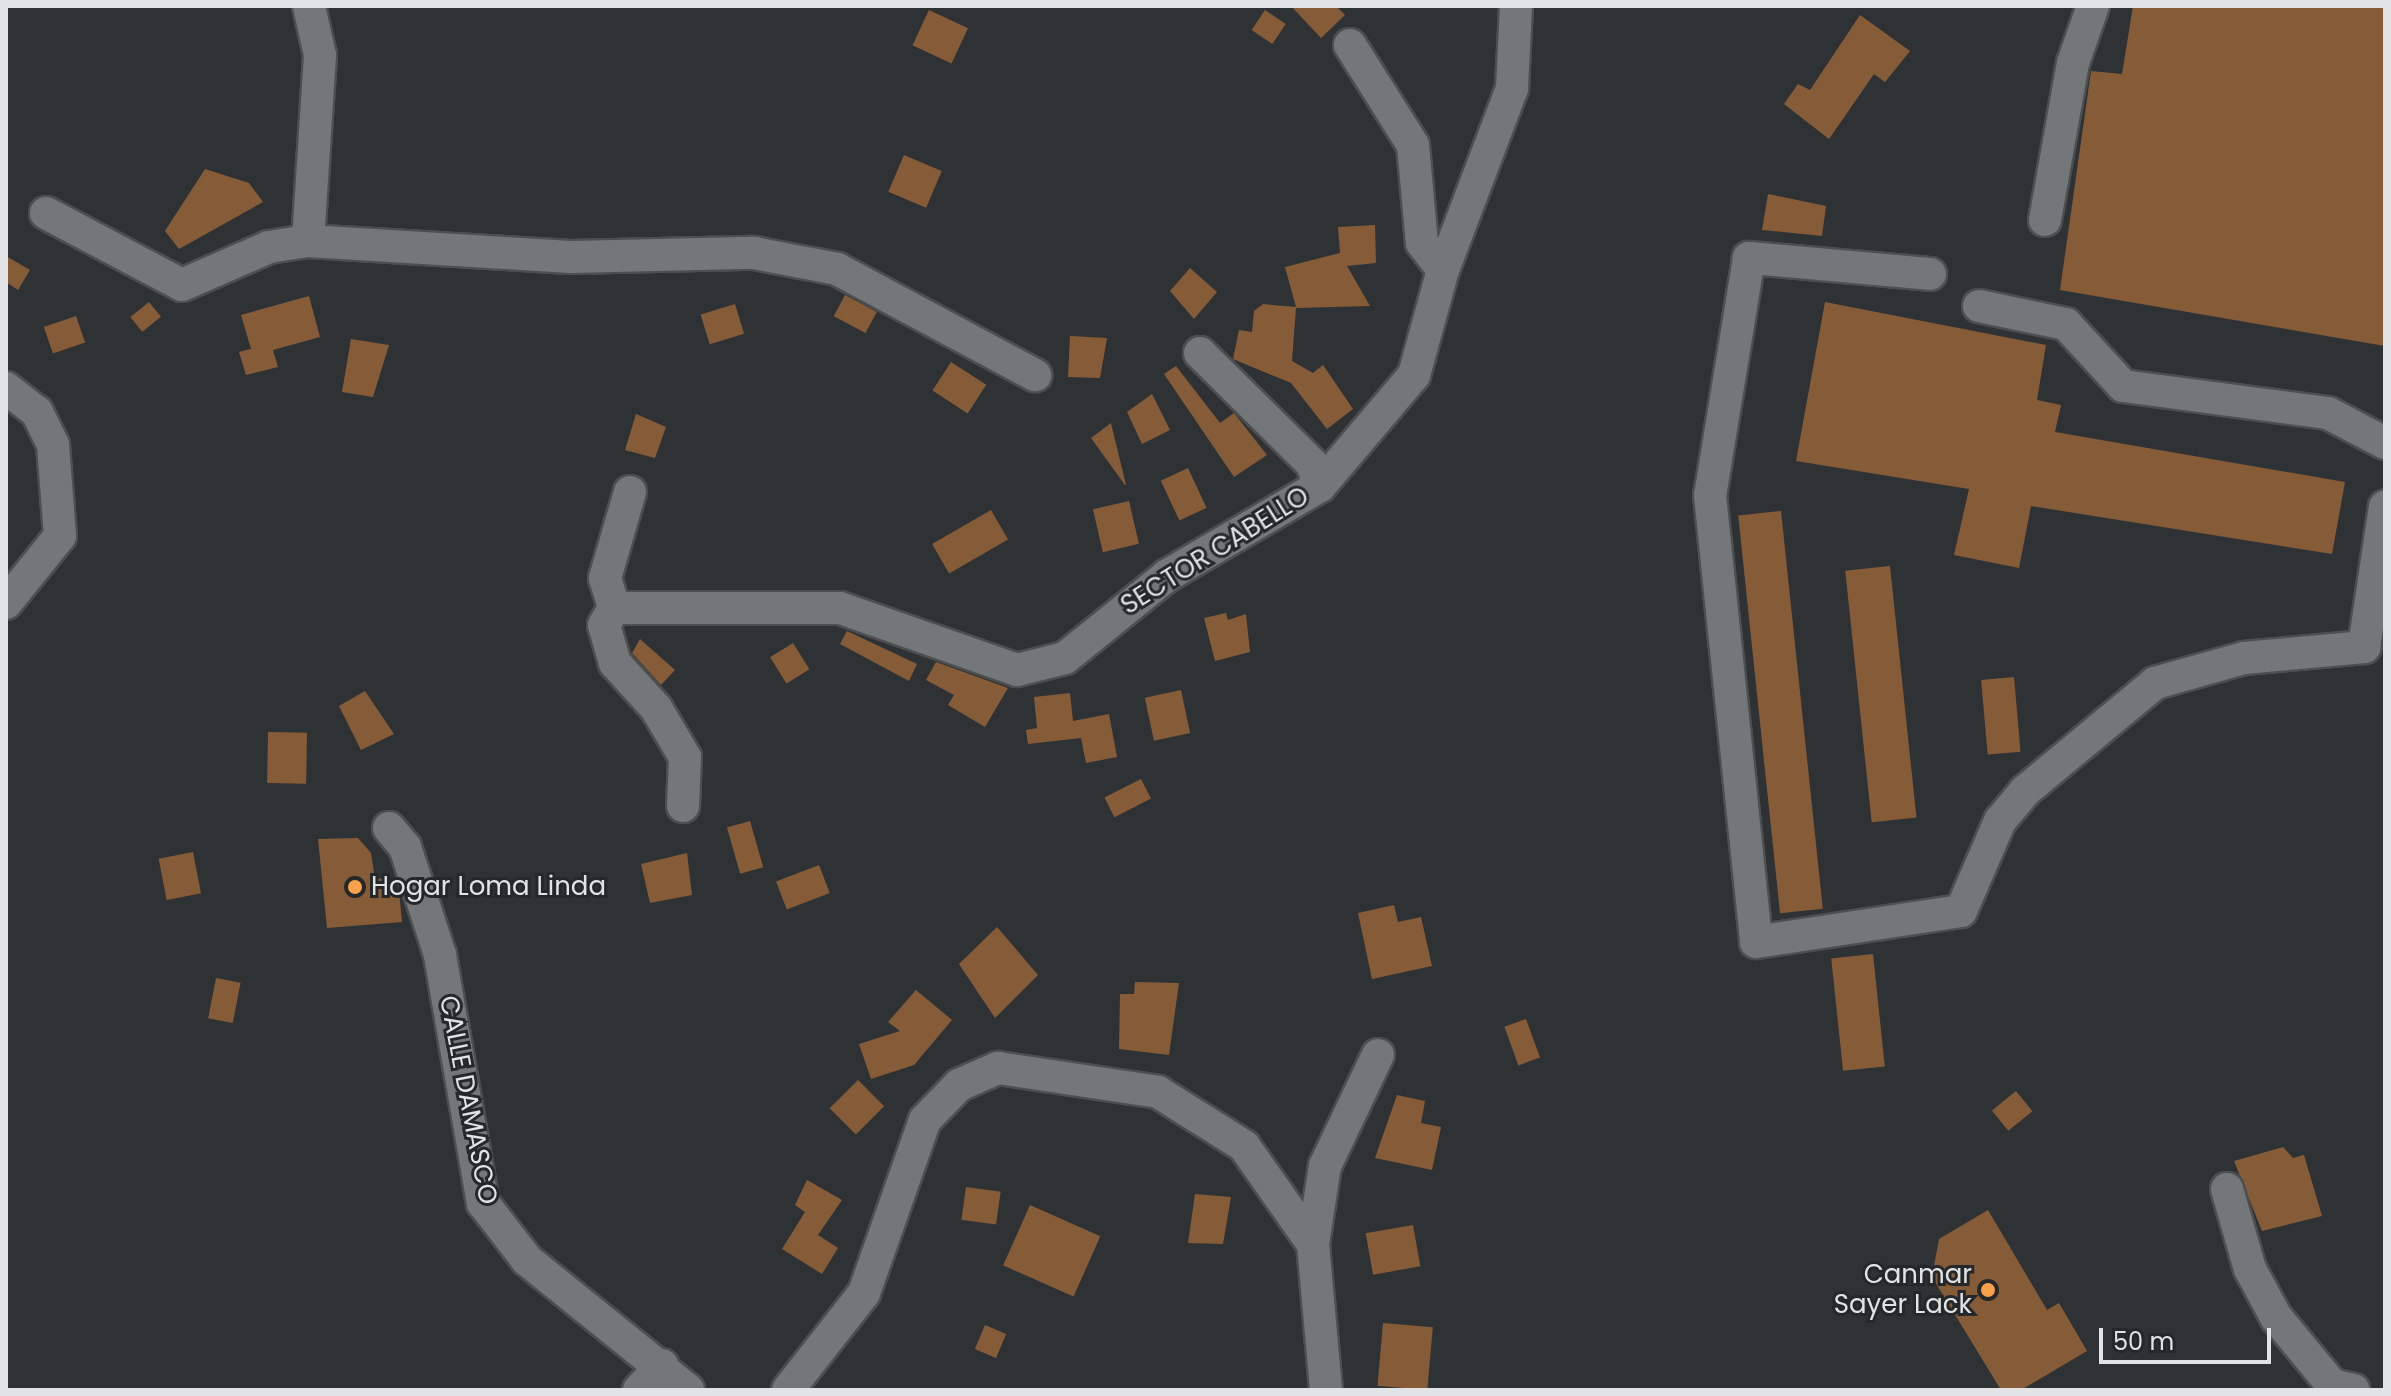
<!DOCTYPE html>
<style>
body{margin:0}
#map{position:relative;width:2391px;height:1396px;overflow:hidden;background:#2f3234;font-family:Poppins,sans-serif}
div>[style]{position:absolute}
.building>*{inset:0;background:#865c38;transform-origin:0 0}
.roads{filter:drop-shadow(2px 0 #4c4e50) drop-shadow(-2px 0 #4c4e50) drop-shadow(0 2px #4c4e50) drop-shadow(0 -2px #4c4e50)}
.minor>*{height:32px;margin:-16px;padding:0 16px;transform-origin:16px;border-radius:16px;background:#74777a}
.dots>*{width:22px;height:22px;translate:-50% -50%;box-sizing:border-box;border:4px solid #25282a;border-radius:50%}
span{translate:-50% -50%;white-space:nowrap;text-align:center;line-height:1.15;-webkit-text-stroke:6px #25282a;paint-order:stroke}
.street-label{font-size:26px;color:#e1e3e4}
.poi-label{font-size:26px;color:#e1e3e4}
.left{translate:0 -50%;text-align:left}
.right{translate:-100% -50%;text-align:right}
.frame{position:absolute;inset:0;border:8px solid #e1e3e4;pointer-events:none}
.scale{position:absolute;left:2099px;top:1328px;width:172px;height:36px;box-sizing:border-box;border:4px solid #e1e3e4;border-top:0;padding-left:10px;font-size:24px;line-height:28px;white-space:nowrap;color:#e1e3e4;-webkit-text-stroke:6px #25282a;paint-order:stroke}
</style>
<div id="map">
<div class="building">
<i style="clip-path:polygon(1291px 6px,1336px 6px,1345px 15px,1321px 38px)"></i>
<i style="clip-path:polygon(2133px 6px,2385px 6px,2385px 346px,2060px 290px,2091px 71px,2122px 74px)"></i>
<i style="left:929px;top:10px;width:43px;height:39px;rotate:25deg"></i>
<i style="left:1265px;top:10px;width:25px;height:24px;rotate:34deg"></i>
<i style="clip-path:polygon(1860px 15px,1910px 51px,1885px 82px,1874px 74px,1829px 139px,1784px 104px,1798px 84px,1810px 90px)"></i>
<i style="left:904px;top:155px;width:41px;height:40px;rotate:23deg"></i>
<i style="clip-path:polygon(205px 169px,249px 183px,263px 202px,179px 249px,165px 231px)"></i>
<i style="clip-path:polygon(1768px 194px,1826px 206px,1822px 236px,1762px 230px)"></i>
<i style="clip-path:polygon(1375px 225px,1376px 263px,1347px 266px,1370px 306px,1296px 308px,1292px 361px,1313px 373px,1323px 365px,1353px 409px,1327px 429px,1291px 383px,1233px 359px,1239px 330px,1252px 332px,1254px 311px,1263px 304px,1296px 307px,1285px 267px,1340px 253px,1338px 227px)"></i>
<i style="clip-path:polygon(6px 256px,30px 270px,18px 290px,6px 282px)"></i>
<i style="clip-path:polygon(1190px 268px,1217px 292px,1194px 319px,1170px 291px)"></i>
<i style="left:845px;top:295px;width:36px;height:24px;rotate:28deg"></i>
<i style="clip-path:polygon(309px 296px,320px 337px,273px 350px,278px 367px,246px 375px,239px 352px,251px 349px,241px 315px)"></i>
<i style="left:149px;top:302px;width:19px;height:24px;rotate:51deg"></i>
<i style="clip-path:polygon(1825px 302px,2046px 345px,2037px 400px,2061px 405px,2055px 432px,2345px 482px,2332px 554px,2031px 506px,2019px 568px,1954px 555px,1969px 489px,1796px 461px)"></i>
<i style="left:735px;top:304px;width:31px;height:36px;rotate:73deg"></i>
<i style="left:76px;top:316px;width:28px;height:34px;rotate:71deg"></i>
<i style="clip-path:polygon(1070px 336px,1107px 338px,1100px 378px,1068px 377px)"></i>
<i style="clip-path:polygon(351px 339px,389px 345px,373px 397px,342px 392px)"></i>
<i style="left:951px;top:362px;width:42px;height:34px;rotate:33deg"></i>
<i style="clip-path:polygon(1176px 366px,1220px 423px,1234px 413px,1267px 455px,1234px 477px,1164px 374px)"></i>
<i style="clip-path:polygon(1152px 394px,1170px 430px,1142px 444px,1127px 412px)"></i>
<i style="clip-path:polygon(636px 414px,666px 427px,655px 458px,625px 450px)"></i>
<i style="clip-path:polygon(1111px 423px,1126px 485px,1125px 485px,1091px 438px)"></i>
<i style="left:1188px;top:468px;width:44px;height:30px;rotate:65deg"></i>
<i style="left:1129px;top:501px;width:44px;height:37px;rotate:77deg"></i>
<i style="left:991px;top:510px;width:34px;height:68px;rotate:60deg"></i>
<i style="left:1781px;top:511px;width:400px;height:43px;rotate:84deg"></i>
<i style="left:1890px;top:566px;width:253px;height:45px;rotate:84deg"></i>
<i style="clip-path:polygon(1226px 613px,1228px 620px,1246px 614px,1250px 652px,1215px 661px,1204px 618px)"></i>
<i style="clip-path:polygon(847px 631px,917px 664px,909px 681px,840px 644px)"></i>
<i style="clip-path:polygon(640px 639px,675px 670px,661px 685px,632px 653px)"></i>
<i style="left:793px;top:643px;width:31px;height:27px;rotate:58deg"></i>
<i style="clip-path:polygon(936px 662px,1008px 688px,985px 727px,948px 705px,954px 695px,926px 680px)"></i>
<i style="left:2014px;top:677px;width:75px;height:33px;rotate:85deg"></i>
<i style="left:1181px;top:690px;width:44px;height:37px;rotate:78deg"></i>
<i style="clip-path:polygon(365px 691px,394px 734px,361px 750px,339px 706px)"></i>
<i style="clip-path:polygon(1070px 693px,1073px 721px,1109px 714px,1117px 757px,1086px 763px,1081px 738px,1028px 744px,1026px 730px,1037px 728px,1034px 697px)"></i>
<i style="left:268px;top:732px;width:39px;height:51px;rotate:1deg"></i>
<i style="left:1141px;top:779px;width:22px;height:41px;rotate:63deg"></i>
<i style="left:750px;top:821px;width:48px;height:24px;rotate:74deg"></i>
<i style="clip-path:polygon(358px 838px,371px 853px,375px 879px,386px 878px,387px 892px,399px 891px,402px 922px,327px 928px,318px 839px)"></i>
<i style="left:193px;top:852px;width:42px;height:35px;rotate:79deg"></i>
<i style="clip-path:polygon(687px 853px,692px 895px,650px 903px,641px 864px)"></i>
<i style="left:819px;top:865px;width:30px;height:46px;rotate:69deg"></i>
<i style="clip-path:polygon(1394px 905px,1398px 922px,1421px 917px,1432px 966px,1372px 979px,1358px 913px)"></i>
<i style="clip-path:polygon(997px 927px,1038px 975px,995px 1018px,959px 964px)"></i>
<i style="left:1873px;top:954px;width:113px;height:42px;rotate:84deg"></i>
<i style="left:216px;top:978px;width:25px;height:41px;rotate:11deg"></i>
<i style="clip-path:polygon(1135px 982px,1179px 983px,1169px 1055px,1119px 1049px,1120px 994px,1134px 994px)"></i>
<i style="clip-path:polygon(916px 990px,952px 1020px,914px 1065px,871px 1079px,859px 1044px,900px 1031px,888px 1022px)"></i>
<i style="left:1526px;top:1019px;width:41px;height:23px;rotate:70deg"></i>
<i style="left:858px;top:1080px;width:37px;height:40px;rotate:45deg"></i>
<i style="left:2016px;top:1091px;width:26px;height:31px;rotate:51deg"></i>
<i style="clip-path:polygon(1397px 1095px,1425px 1101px,1421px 1123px,1441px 1127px,1432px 1170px,1375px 1158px)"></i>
<i style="clip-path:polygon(2283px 1147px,2293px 1158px,2304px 1155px,2322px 1216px,2262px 1231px,2234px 1161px)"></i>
<i style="clip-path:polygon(807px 1180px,842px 1200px,818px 1235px,838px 1248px,822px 1274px,782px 1249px,805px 1212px,795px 1205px)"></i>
<i style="left:966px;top:1187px;width:35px;height:33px;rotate:8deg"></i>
<i style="clip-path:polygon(1195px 1194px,1231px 1197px,1223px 1244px,1188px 1243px)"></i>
<i style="left:1030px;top:1205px;width:77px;height:66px;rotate:24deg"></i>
<i style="clip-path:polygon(1988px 1210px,2047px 1310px,2059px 1303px,2087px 1351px,2021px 1390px,2001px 1390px,1932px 1277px,1939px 1239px)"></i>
<i style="left:1413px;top:1225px;width:42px;height:48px;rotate:80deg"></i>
<i style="left:1383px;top:1323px;width:50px;height:63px;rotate:5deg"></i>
<i style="left:985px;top:1325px;width:23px;height:26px;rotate:23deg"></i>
</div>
<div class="roads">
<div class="minor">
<i style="left:1350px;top:45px;width:118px;rotate:57.8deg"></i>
<i style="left:1413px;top:145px;width:98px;rotate:84.8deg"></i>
<i style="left:1422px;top:243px;width:34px;rotate:52deg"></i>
<i style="left:46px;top:213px;width:154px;rotate:27.9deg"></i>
<i style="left:182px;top:285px;width:95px;rotate:-23.6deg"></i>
<i style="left:269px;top:247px;width:39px;rotate:-9deg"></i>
<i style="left:308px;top:241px;width:263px;rotate:3.5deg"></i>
<i style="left:571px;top:257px;width:183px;rotate:-1.3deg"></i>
<i style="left:754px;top:253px;width:85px;rotate:10.9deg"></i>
<i style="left:837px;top:269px;width:225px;rotate:28.2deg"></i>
<i style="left:2045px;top:220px;width:159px;rotate:-79.9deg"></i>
<i style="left:2073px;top:63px;width:60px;rotate:-70.7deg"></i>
<i style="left:308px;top:241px;width:186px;rotate:-86.3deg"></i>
<i style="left:320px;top:55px;width:50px;rotate:-102.7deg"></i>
<i style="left:1930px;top:274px;width:182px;rotate:-174.9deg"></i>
<i style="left:1749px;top:258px;width:240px;rotate:99.3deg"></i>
<i style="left:1710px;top:495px;width:449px;rotate:84.1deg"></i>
<i style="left:1756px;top:942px;width:207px;rotate:-8.6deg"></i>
<i style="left:1961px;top:911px;width:98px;rotate:-66.6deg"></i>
<i style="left:2000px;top:821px;width:39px;rotate:-50deg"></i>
<i style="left:2025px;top:791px;width:169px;rotate:-39.7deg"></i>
<i style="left:2155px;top:683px;width:92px;rotate:-15.7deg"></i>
<i style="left:2244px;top:658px;width:121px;rotate:-5.2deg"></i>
<i style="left:2364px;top:647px;width:142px;rotate:-81.5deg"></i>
<i style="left:1979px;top:306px;width:89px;rotate:11.7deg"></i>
<i style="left:2066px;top:324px;width:84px;rotate:47.4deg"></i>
<i style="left:2123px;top:386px;width:207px;rotate:7.5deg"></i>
<i style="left:2328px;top:413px;width:64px;rotate:27.8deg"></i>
<i style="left:1200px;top:353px;width:158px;rotate:44.7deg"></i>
<i style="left:1312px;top:464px;width:23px;rotate:70deg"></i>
<i style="left:6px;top:388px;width:39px;rotate:38deg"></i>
<i style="left:37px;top:412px;width:37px;rotate:64deg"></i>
<i style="left:53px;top:445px;width:91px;rotate:85.6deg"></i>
<i style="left:60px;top:536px;width:86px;rotate:128.9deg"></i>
<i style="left:630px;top:492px;width:90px;rotate:106.2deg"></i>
<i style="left:605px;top:578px;width:31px;rotate:73deg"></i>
<i style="left:614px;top:608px;width:226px"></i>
<i style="left:840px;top:608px;width:188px;rotate:19.3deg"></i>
<i style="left:1017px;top:670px;width:49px;rotate:-14deg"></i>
<i style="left:1065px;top:658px;width:132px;rotate:-38.9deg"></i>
<i style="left:1168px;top:575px;width:176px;rotate:-30.4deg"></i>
<i style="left:1320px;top:486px;width:145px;rotate:-49.7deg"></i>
<i style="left:1414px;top:375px;width:109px;rotate:-74.6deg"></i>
<i style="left:1443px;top:270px;width:195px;rotate:-69.2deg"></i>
<i style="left:1512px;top:88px;width:82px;rotate:-87.2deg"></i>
<i style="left:614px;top:608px;width:20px;rotate:120deg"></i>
<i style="left:604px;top:625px;width:40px;rotate:74deg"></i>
<i style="left:615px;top:663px;width:61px;rotate:47.7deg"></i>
<i style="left:656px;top:708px;width:57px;rotate:59.4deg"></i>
<i style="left:685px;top:757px;width:49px;rotate:92.3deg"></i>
<i style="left:389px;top:828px;width:25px;rotate:50deg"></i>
<i style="left:405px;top:847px;width:114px;rotate:72deg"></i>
<i style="left:440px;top:955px;width:252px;rotate:80.2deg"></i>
<i style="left:483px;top:1203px;width:72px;rotate:52.3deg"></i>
<i style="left:527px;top:1260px;width:207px;rotate:38.9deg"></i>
<i style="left:2227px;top:1189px;width:83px;rotate:74deg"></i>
<i style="left:2250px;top:1269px;width:55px;rotate:61.6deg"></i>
<i style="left:2276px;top:1317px;width:88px;rotate:50.5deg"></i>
<i style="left:2332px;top:1385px;width:22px;rotate:13deg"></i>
<i style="left:1313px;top:1244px;width:79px;rotate:-81.3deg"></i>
<i style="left:1325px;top:1166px;width:123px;rotate:-64.5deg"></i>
<i style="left:639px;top:1390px;width:34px;rotate:-47deg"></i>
<i style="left:788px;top:1390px;width:123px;rotate:-51.9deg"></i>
<i style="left:864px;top:1293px;width:183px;rotate:-70.6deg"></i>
<i style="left:925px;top:1120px;width:49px;rotate:-45.8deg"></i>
<i style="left:959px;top:1085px;width:43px;rotate:-23.6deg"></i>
<i style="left:998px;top:1068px;width:162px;rotate:8.5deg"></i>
<i style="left:1158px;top:1092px;width:102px;rotate:32.1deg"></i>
<i style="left:1244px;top:1146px;width:120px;rotate:54.9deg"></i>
<i style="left:1313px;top:1244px;width:147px;rotate:84.9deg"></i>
</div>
</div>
<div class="dots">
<i style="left:355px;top:887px;background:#f9a04c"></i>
<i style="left:1988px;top:1290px;background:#f9a04c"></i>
</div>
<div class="street-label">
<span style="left:1215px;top:551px;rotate:-32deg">SECTOR CABELLO</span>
<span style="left:468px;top:1100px;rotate:79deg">CALLE DAMASCO</span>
</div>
<div class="poi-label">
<span class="left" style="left:371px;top:887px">Hogar Loma Linda</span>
<span class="right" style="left:1972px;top:1290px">Canmar<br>Sayer Lack</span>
</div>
<div class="frame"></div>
<div class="scale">50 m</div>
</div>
